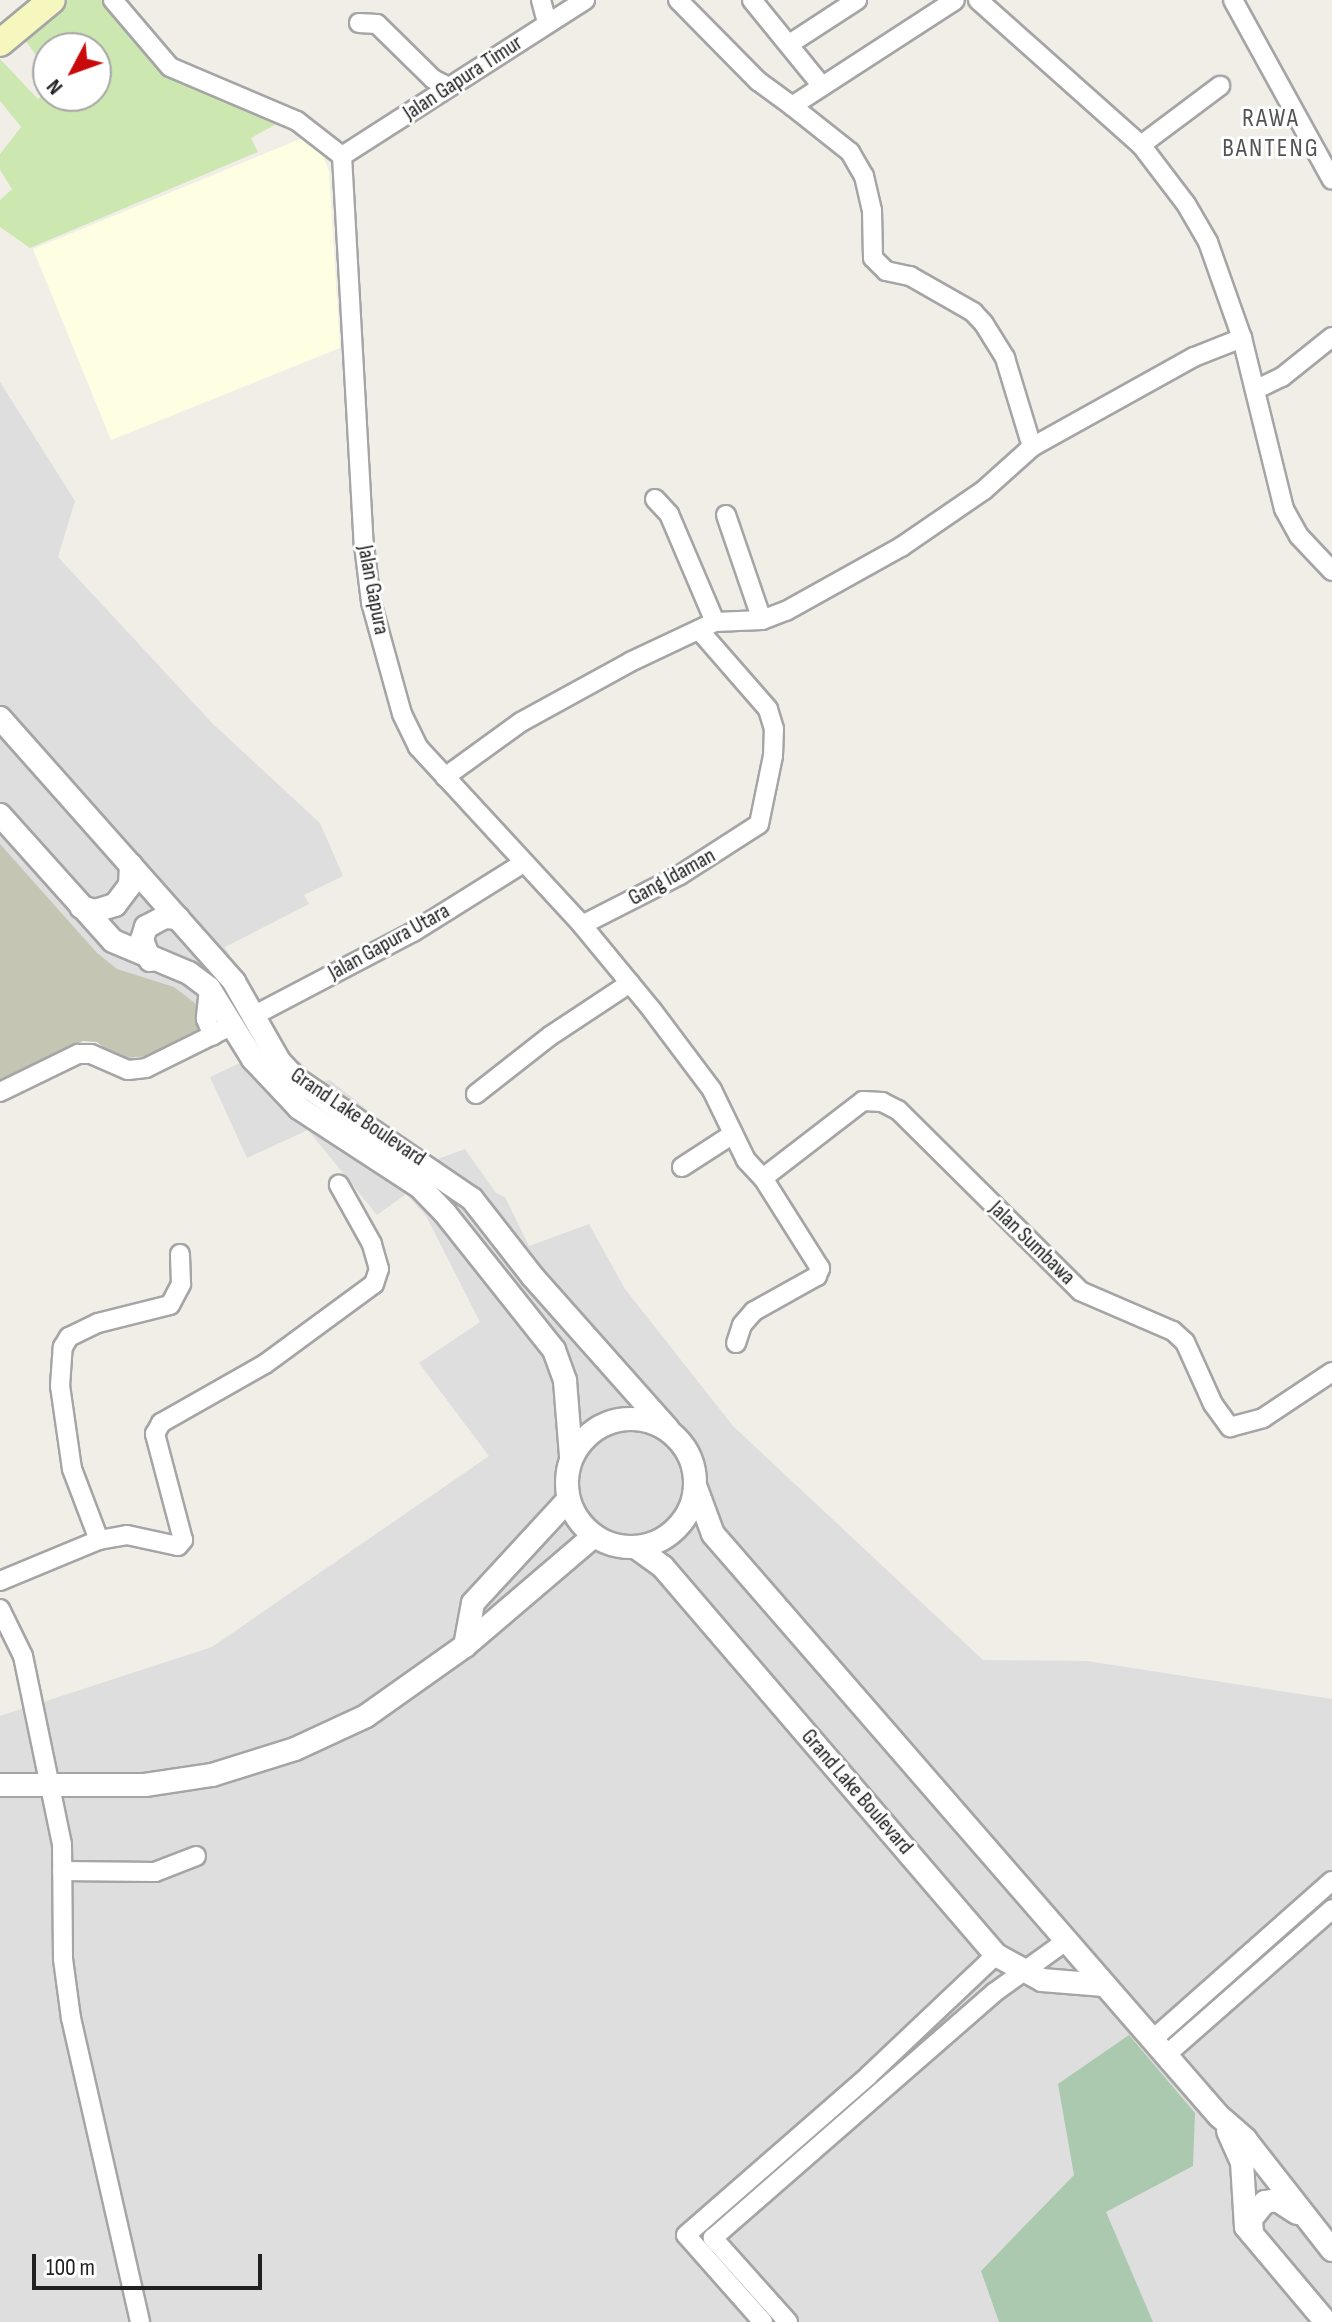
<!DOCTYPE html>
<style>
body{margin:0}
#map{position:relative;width:1332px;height:2322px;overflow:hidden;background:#f1eee8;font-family:"Sofia Sans Condensed",sans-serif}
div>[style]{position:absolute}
.residential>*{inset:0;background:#dfdede}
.education>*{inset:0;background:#fefee3}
.construction>*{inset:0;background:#c5c5b3}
.grass>*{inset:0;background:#cce8b0}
.cemetery>*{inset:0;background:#aac9ae}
.roads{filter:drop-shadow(2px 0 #a5a5a5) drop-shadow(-2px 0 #a5a5a5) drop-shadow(0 2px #a5a5a5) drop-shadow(0 -2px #a5a5a5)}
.minor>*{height:18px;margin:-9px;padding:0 9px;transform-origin:9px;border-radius:9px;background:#fff}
.tertiary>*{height:22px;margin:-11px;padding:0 11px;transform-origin:11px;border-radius:11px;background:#fff}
.tertiary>.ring{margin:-11px;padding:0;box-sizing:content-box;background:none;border:22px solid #fff;border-radius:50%}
.secondary>*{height:26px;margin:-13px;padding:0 13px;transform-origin:13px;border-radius:13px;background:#f5f7bf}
span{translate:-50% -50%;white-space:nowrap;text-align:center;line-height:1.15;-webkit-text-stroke:6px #fff;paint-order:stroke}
.street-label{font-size:22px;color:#212121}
.quarter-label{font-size:26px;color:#545454;letter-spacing:2px}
.north{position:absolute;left:32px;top:32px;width:80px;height:80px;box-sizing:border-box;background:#fff;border:2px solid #a6a6a6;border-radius:50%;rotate:229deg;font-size:22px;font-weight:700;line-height:32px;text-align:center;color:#212121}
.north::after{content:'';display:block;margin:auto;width:28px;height:36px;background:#c9090a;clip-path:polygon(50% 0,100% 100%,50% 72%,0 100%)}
.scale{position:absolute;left:32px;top:2254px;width:230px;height:36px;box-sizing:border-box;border:4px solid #212121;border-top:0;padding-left:10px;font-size:24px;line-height:28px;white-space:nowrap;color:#212121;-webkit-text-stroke:6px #fff;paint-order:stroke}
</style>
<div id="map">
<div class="residential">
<i style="clip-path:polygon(0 382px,75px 501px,58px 557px,213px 724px,320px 823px,343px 876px,304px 895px,309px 904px,225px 947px,259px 1006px,280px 1073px,300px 1061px,314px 1083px,330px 1080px,376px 1117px,416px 1167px,465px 1149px,496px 1193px,505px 1197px,529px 1246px,589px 1224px,625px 1289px,733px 1426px,983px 1660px,1087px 1661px,1332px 1699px,1332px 2322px,0 2322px,0 1716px,212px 1647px,489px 1456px,419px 1363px,480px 1322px,426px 1216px,406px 1194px,377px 1215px,308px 1130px,247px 1158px,210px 1077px,240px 1063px,220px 1025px,147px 1056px,118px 1059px,97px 1042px,83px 1041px,0 1080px)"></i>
</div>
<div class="education">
<i style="clip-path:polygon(305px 137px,321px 149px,329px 172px,340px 348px,111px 440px,33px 249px)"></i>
</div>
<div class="construction">
<i style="clip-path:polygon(0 844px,97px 953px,117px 969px,174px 987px,200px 1007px,202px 1032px,147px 1056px,118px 1059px,97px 1042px,83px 1041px,0 1080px)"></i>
</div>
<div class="grass">
<i style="clip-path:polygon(68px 0,103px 0,149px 57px,198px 90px,280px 122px,251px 138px,258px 152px,30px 248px,0 227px,0 200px,12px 189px,0 170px,0 154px,21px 127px,0 101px,0 59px,38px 99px,48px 91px,48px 96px,96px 96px,96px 48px,48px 48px,48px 72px,23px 37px)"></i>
</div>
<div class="cemetery">
<i style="clip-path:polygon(1129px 2035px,1195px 2113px,1193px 2166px,1106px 2212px,1153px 2322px,999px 2322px,981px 2271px,1074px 2175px,1058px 2084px)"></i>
</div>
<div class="roads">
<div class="minor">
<i style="left:113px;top:0;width:88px;rotate:49.6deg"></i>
<i style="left:170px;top:67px;width:138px;rotate:23deg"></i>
<i style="left:297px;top:121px;width:57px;rotate:37.9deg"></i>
<i style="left:342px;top:156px;width:390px;rotate:86.8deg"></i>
<i style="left:364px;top:545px;width:57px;rotate:83deg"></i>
<i style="left:371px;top:602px;width:116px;rotate:74.5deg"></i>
<i style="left:402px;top:714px;width:37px;rotate:64deg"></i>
<i style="left:418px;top:747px;width:242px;rotate:47.3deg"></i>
<i style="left:582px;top:925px;width:110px;rotate:50.5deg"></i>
<i style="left:652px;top:1010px;width:100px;rotate:53.1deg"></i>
<i style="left:712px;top:1090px;width:78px;rotate:64.1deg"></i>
<i style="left:746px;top:1160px;width:25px;rotate:47deg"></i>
<i style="left:763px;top:1178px;width:107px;rotate:57.7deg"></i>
<i style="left:820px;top:1268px;width:9px;rotate:111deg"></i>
<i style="left:817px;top:1276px;width:72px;rotate:150.9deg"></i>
<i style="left:754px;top:1311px;width:18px;rotate:131deg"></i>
<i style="left:742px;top:1325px;width:19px;rotate:108deg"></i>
<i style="left:541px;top:0;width:24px;rotate:75deg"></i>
<i style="left:678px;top:0;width:114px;rotate:45.4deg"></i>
<i style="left:758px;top:81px;width:42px;rotate:36.3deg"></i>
<i style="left:792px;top:106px;width:194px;rotate:-33deg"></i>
<i style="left:752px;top:0;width:111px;rotate:50.9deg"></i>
<i style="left:978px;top:0;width:218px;rotate:41.7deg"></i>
<i style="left:1141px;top:145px;width:74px;rotate:52.7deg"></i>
<i style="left:1186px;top:204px;width:44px;rotate:59.9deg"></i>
<i style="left:1208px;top:242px;width:102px;rotate:70.5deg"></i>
<i style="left:1242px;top:338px;width:176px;rotate:76.2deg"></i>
<i style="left:1284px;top:509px;width:31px;rotate:61deg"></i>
<i style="left:1299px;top:536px;width:48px;rotate:46.7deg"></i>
<i style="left:1233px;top:0;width:205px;rotate:61.2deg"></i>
<i style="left:359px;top:23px;width:18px;rotate:3deg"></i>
<i style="left:377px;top:24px;width:78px;rotate:44.5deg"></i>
<i style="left:433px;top:79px;width:18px;rotate:27deg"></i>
<i style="left:791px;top:43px;width:79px;rotate:-33.1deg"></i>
<i style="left:792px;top:106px;width:74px;rotate:38.4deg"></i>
<i style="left:850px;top:152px;width:28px;rotate:60deg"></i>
<i style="left:864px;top:176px;width:35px;rotate:77deg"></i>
<i style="left:872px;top:210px;width:48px;rotate:88.8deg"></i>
<i style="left:873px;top:258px;width:18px;rotate:45deg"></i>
<i style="left:886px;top:271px;width:25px;rotate:12deg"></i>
<i style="left:910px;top:276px;width:73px;rotate:29.7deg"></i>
<i style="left:973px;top:312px;width:16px;rotate:47deg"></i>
<i style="left:984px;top:324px;width:40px;rotate:58deg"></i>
<i style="left:1005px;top:358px;width:93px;rotate:73.1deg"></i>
<i style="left:1141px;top:145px;width:99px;rotate:-36.8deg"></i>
<i style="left:342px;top:156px;width:289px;rotate:-32.7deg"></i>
<i style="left:1257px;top:389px;width:28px;rotate:-26deg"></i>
<i style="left:1282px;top:377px;width:64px;rotate:-38.7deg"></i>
<i style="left:655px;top:499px;width:21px;rotate:47deg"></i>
<i style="left:669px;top:514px;width:117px;rotate:66.9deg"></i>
<i style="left:726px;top:515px;width:111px;rotate:71.1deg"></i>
<i style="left:445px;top:777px;width:94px;rotate:-35.9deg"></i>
<i style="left:521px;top:722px;width:124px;rotate:-28.8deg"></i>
<i style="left:630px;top:662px;width:94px;rotate:-25.2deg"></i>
<i style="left:715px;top:622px;width:47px;rotate:-2.4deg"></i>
<i style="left:762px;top:620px;width:26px;rotate:-21deg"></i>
<i style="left:786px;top:611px;width:132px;rotate:-29.1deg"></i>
<i style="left:901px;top:547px;width:101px;rotate:-34.5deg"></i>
<i style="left:984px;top:490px;width:64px;rotate:-41.9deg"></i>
<i style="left:1032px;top:447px;width:185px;rotate:-29.1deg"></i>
<i style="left:1194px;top:357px;width:52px;rotate:-21.6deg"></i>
<i style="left:582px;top:925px;width:110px;rotate:-27deg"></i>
<i style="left:680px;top:875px;width:94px;rotate:-32.8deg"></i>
<i style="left:759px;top:824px;width:69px;rotate:-78.4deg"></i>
<i style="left:773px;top:756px;width:27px;rotate:-88deg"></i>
<i style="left:774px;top:729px;width:21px;rotate:-107deg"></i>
<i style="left:768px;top:709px;width:105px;rotate:-131.1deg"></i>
<i style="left:209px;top:988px;width:31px;rotate:96deg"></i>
<i style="left:206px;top:1019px;width:18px;rotate:68deg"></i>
<i style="left:253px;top:1016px;width:181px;rotate:-27.7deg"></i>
<i style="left:413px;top:932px;width:128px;rotate:-32deg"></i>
<i style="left:0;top:1092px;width:87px;rotate:-26deg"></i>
<i style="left:78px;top:1054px;width:13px"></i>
<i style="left:91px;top:1054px;width:40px;rotate:23.4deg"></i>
<i style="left:128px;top:1070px;width:18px;rotate:-6deg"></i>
<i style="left:146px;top:1068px;width:97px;rotate:-26.3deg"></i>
<i style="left:476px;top:1094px;width:94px;rotate:-38.1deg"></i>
<i style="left:550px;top:1036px;width:96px;rotate:-33.5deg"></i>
<i style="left:682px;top:1167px;width:61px;rotate:-32.9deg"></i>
<i style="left:763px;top:1178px;width:126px;rotate:-37.6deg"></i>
<i style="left:863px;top:1101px;width:19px;rotate:3deg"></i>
<i style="left:882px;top:1102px;width:18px;rotate:27deg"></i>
<i style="left:898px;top:1110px;width:257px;rotate:44.8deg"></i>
<i style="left:1080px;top:1291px;width:101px;rotate:23.3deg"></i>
<i style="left:1173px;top:1331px;width:16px;rotate:43deg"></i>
<i style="left:1185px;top:1342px;width:68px;rotate:65.7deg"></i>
<i style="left:1213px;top:1404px;width:29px;rotate:54deg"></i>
<i style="left:1230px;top:1427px;width:34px;rotate:-15deg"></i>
<i style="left:1263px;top:1418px;width:83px;rotate:-33.7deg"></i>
<i style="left:99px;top:1540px;width:76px;rotate:-110.8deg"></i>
<i style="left:72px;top:1469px;width:84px;rotate:-98.2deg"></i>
<i style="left:60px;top:1386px;width:39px;rotate:-86deg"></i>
<i style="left:63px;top:1347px;width:12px;rotate:-59deg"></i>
<i style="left:69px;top:1337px;width:32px;rotate:-26deg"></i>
<i style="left:98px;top:1323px;width:74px;rotate:-14deg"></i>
<i style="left:170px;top:1305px;width:24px;rotate:-62deg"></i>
<i style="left:181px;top:1284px;width:30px;rotate:-92deg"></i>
<i style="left:0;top:1581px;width:107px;rotate:-22.5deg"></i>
<i style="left:99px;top:1540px;width:28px;rotate:-10deg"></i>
<i style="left:127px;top:1535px;width:52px;rotate:12.2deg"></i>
<i style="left:178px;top:1546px;width:8px;rotate:-50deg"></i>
<i style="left:183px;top:1540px;width:110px;rotate:-104.8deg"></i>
<i style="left:155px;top:1434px;width:13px;rotate:-61deg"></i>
<i style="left:161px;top:1423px;width:120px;rotate:-29.6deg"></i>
<i style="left:265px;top:1364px;width:135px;rotate:-36.3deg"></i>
<i style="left:374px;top:1284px;width:16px;rotate:-72deg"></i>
<i style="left:379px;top:1269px;width:26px;rotate:-106deg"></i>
<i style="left:372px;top:1244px;width:68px;rotate:-119.2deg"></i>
<i style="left:0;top:1609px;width:52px;rotate:63.9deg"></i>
<i style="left:23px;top:1656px;width:192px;rotate:78.3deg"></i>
<i style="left:62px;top:1844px;width:115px;rotate:89.5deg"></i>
<i style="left:63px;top:1959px;width:60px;rotate:82.3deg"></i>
<i style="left:71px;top:2018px;width:312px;rotate:77.2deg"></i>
<i style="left:62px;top:1871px;width:93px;rotate:0.6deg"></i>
<i style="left:155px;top:1872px;width:44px;rotate:-21.3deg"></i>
<i style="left:1152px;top:2040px;width:240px;rotate:-41.5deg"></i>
<i style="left:1166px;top:2055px;width:221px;rotate:-41.3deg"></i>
<i style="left:763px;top:2322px;width:116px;rotate:-131.5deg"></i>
<i style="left:686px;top:2235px;width:242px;rotate:-41.1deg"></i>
<i style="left:868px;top:2076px;width:176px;rotate:-43.4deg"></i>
<i style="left:788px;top:2322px;width:113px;rotate:-131.8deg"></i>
<i style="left:713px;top:2238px;width:374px;rotate:-41.1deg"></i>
<i style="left:995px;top:1992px;width:87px;rotate:-35.7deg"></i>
</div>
<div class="tertiary">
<i style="left:0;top:718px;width:353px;rotate:48.4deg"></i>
<i style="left:234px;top:982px;width:91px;rotate:60.3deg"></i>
<i style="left:279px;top:1061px;width:25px;rotate:47deg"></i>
<i style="left:296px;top:1079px;width:213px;rotate:34.3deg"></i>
<i style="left:472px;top:1199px;width:99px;rotate:52deg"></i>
<i style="left:533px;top:1277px;width:203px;rotate:48.4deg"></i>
<i style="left:0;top:815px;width:169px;rotate:48.1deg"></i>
<i style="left:113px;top:941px;width:82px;rotate:22.8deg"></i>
<i style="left:189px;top:973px;width:25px;rotate:37deg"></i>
<i style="left:209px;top:988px;width:84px;rotate:58.2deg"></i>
<i style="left:253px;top:1059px;width:67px;rotate:46.8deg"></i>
<i style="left:299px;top:1108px;width:145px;rotate:33.1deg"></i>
<i style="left:420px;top:1187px;width:36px;rotate:46deg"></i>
<i style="left:445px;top:1213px;width:175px;rotate:51.5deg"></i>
<i style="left:554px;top:1350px;width:33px;rotate:70deg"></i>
<i style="left:565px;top:1381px;width:75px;rotate:85.4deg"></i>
<i style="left:81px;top:907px;width:15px;rotate:16deg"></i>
<i style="left:95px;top:911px;width:21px;rotate:-17deg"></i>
<i style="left:115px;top:905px;width:25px;rotate:-53deg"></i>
<i style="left:130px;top:885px;width:20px;rotate:-87deg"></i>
<i style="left:150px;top:960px;width:22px;rotate:-112deg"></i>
<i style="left:142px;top:940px;width:14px;rotate:-73deg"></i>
<i style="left:146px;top:927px;width:21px;rotate:-28deg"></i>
<i style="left:165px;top:917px;width:13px;rotate:4deg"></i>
<i class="ring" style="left:567px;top:1419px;width:106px;height:106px"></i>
<i style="left:696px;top:1488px;width:49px;rotate:69.7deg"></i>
<i style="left:713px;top:1534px;width:771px;rotate:49deg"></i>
<i style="left:1219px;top:2116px;width:35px;rotate:41deg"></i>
<i style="left:1245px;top:2139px;width:141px;rotate:51.9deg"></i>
<i style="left:568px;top:1500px;width:140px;rotate:132.7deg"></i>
<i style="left:473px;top:1603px;width:44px;rotate:100.5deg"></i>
<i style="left:465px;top:1646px;width:170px;rotate:-40.5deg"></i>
<i style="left:637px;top:1548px;width:32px;rotate:36deg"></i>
<i style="left:663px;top:1567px;width:511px;rotate:49.36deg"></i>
<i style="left:996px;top:1955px;width:52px;rotate:28.5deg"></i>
<i style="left:1042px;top:1980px;width:62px;rotate:4.6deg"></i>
<i style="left:0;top:1785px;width:145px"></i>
<i style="left:145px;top:1785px;width:68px;rotate:-8.5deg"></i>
<i style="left:212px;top:1775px;width:87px;rotate:-17.4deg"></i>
<i style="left:295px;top:1749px;width:78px;rotate:-24.9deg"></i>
<i style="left:366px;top:1716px;width:121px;rotate:-35.3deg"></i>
<i style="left:1228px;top:2131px;width:34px;rotate:66deg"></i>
<i style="left:1242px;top:2162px;width:65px;rotate:86.5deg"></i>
<i style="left:1246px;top:2227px;width:124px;rotate:49.9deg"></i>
<i style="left:1252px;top:2234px;width:15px;rotate:-94deg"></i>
<i style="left:1251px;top:2219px;width:22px;rotate:-51deg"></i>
<i style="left:1265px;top:2202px;width:12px;rotate:-9deg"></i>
<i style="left:1277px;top:2200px;width:24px;rotate:33deg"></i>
</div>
<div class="secondary">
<i style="left:0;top:43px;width:67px;rotate:-39.6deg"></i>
</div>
</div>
<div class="street-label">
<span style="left:463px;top:78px;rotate:-33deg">Jalan Gapura Timur</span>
<span style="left:373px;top:590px;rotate:79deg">Jalan Gapura</span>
<span style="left:672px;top:877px;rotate:-29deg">Gang Idaman</span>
<span style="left:389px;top:942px;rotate:-29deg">Jalan Gapura Utara</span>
<span style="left:358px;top:1117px;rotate:34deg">Grand Lake Boulevard</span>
<span style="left:1032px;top:1243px;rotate:44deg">Jalan Sumbawa</span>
<span style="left:857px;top:1792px;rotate:49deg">Grand Lake Boulevard</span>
</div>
<div class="quarter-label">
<span style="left:1271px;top:134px">RAWA<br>BANTENG</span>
</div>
<div class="north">N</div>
<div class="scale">100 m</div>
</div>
